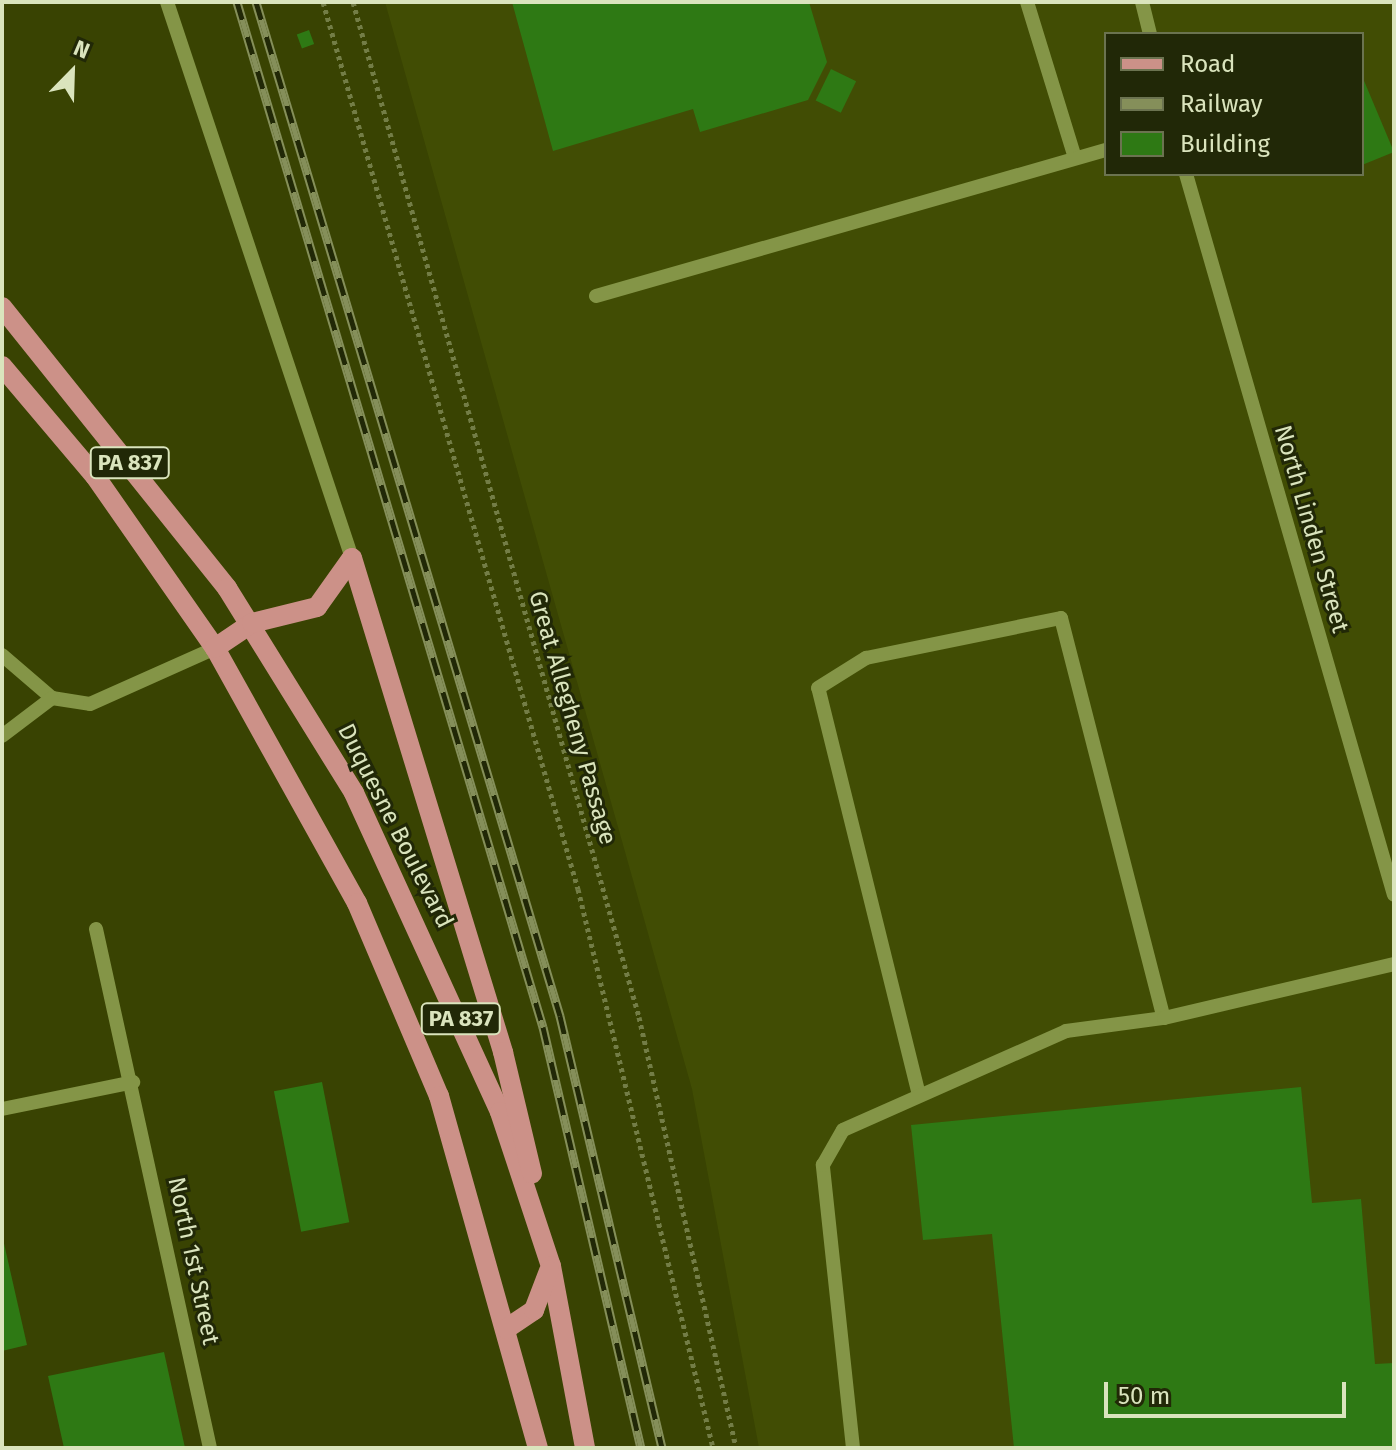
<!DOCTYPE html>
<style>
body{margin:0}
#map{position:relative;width:1396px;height:1450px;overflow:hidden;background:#394302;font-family:"Fira Sans",sans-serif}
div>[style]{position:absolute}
.built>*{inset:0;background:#414d04}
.building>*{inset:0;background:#2e7914;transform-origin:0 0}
.path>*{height:5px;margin-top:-2.5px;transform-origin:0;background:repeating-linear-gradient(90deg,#737d46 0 4px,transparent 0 8px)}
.minor>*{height:14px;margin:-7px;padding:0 7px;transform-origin:7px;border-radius:7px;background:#849547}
.major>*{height:20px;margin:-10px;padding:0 10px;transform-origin:10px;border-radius:10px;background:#cc9188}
.rail>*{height:9px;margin-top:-4.5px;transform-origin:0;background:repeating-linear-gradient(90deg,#212807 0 18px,#858f5a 0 36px);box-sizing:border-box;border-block:2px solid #858f5a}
span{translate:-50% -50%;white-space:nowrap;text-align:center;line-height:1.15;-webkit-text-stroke:6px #212807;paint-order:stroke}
.shield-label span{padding:2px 6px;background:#212807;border:2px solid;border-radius:6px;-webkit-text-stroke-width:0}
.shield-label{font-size:22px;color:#dae4bd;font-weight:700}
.street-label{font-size:24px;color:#dae4bd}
.frame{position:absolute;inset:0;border:4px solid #dae4bd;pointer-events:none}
.legend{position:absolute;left:1104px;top:32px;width:260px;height:144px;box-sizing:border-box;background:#212807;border:2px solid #6b7350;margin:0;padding:10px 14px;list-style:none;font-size:24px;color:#dae4bd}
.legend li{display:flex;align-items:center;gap:16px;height:40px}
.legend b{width:40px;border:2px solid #6b7350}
.north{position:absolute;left:32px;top:32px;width:80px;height:80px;-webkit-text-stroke:6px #212807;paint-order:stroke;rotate:23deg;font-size:22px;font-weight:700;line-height:32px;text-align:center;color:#dae4bd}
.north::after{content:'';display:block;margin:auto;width:28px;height:36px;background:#dae4bd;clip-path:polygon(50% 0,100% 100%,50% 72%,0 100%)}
.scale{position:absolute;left:1104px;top:1382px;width:242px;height:36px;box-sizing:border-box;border:4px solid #dae4bd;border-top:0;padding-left:10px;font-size:24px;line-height:28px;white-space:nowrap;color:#dae4bd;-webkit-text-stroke:6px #212807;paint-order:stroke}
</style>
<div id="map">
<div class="built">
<i style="clip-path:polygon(evenodd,385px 2px,1394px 2px,1394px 1448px,759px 1448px,692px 1089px,385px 2px,1106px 34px,1362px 34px,1362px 174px,1106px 174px,1106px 34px)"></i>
</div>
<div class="building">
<i style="clip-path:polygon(512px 2px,809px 2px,827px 62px,808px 100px,700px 132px,693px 109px,553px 151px)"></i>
<i style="left:309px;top:30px;width:15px;height:13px;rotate:70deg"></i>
<i style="left:831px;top:69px;width:28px;height:35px;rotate:26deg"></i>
<i style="clip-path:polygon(1362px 76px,1394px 152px,1362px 165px)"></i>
<i style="left:322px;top:1082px;width:143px;height:49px;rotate:79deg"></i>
<i style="clip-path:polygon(1301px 1087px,1312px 1203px,1361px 1199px,1375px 1364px,1394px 1363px,1394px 1448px,1014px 1448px,992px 1234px,923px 1240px,911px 1125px)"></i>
<i style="clip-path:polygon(3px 1239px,27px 1345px,2px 1351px,2px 1240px)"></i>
<i style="clip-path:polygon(164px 1352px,185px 1448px,64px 1448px,48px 1376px)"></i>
</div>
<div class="path">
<i style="left:323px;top:2px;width:923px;rotate:73.96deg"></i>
<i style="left:578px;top:889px;width:575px;rotate:76.42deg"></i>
<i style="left:353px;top:2px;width:1055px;rotate:74.26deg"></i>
<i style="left:639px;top:1017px;width:442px;rotate:77.3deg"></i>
</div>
<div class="minor">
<i style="left:167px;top:2px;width:586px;rotate:71.6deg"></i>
<i style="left:1027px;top:2px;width:163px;rotate:72.9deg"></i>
<i style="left:1142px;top:2px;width:33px;rotate:76deg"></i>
<i style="left:1186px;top:174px;width:750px;rotate:73.91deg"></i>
<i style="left:596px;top:296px;width:530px;rotate:-15.98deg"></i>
<i style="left:2px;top:655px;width:66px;rotate:40.7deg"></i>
<i style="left:52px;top:698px;width:38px;rotate:9deg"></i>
<i style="left:90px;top:704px;width:137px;rotate:-24.1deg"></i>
<i style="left:2px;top:736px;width:63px;rotate:-37.2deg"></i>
<i style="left:96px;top:929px;width:531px;rotate:77.61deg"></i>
<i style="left:919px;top:1095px;width:419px;rotate:-103.9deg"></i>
<i style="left:818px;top:688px;width:57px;rotate:-32deg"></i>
<i style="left:866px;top:658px;width:199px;rotate:-11.6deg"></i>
<i style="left:1061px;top:618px;width:413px;rotate:75.6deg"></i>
<i style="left:2px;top:1109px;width:134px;rotate:-11.6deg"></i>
<i style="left:853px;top:1448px;width:285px;rotate:-96.1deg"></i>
<i style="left:823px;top:1165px;width:40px;rotate:-60.3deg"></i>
<i style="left:843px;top:1130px;width:244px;rotate:-23.9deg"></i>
<i style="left:1066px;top:1031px;width:99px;rotate:-7.6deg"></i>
<i style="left:1164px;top:1018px;width:236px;rotate:-13.2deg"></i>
</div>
<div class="major">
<i style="left:2px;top:307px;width:360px;rotate:51.3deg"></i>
<i style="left:227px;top:588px;width:241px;rotate:58.2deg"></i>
<i style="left:354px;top:793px;width:351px;rotate:65.4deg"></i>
<i style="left:500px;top:1112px;width:162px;rotate:71.7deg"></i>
<i style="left:551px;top:1266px;width:185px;rotate:79.4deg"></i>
<i style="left:2px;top:366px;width:144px;rotate:49.8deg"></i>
<i style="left:95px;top:476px;width:210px;rotate:55.1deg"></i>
<i style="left:215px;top:648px;width:292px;rotate:60.9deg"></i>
<i style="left:357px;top:903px;width:210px;rotate:67deg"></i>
<i style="left:439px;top:1096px;width:366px;rotate:74.3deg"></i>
<i style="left:352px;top:558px;width:517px;rotate:73deg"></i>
<i style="left:503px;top:1052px;width:125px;rotate:76.6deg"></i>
<i style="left:215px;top:648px;width:45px;rotate:-34deg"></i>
<i style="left:252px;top:623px;width:67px;rotate:-13.8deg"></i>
<i style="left:317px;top:607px;width:60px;rotate:-54.5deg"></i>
<i style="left:506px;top:1329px;width:34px;rotate:-34deg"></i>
<i style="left:534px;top:1310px;width:42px;rotate:-69deg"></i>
</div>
<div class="rail">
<i style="left:237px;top:2px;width:1070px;rotate:73.38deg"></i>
<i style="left:543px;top:1027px;width:432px;rotate:76.9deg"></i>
<i style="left:256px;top:2px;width:1059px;rotate:73.31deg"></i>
<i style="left:560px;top:1016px;width:444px;rotate:76.7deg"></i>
</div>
<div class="shield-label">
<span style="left:130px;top:463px">PA 837</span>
<span style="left:461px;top:1019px">PA 837</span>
</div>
<div class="street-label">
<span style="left:1311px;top:529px;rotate:74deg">North Linden Street</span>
<span style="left:572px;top:718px;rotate:74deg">Great Allegheny Passage</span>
<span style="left:395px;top:826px;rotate:63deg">Duquesne Boulevard</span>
<span style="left:193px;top:1261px;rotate:78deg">North 1st Street</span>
</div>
<div class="frame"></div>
<ul class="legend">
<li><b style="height:10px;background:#cc9188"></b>Road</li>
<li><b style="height:10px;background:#858f5a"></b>Railway</li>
<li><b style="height:22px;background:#2e7914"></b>Building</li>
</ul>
<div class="north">N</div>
<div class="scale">50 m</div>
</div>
